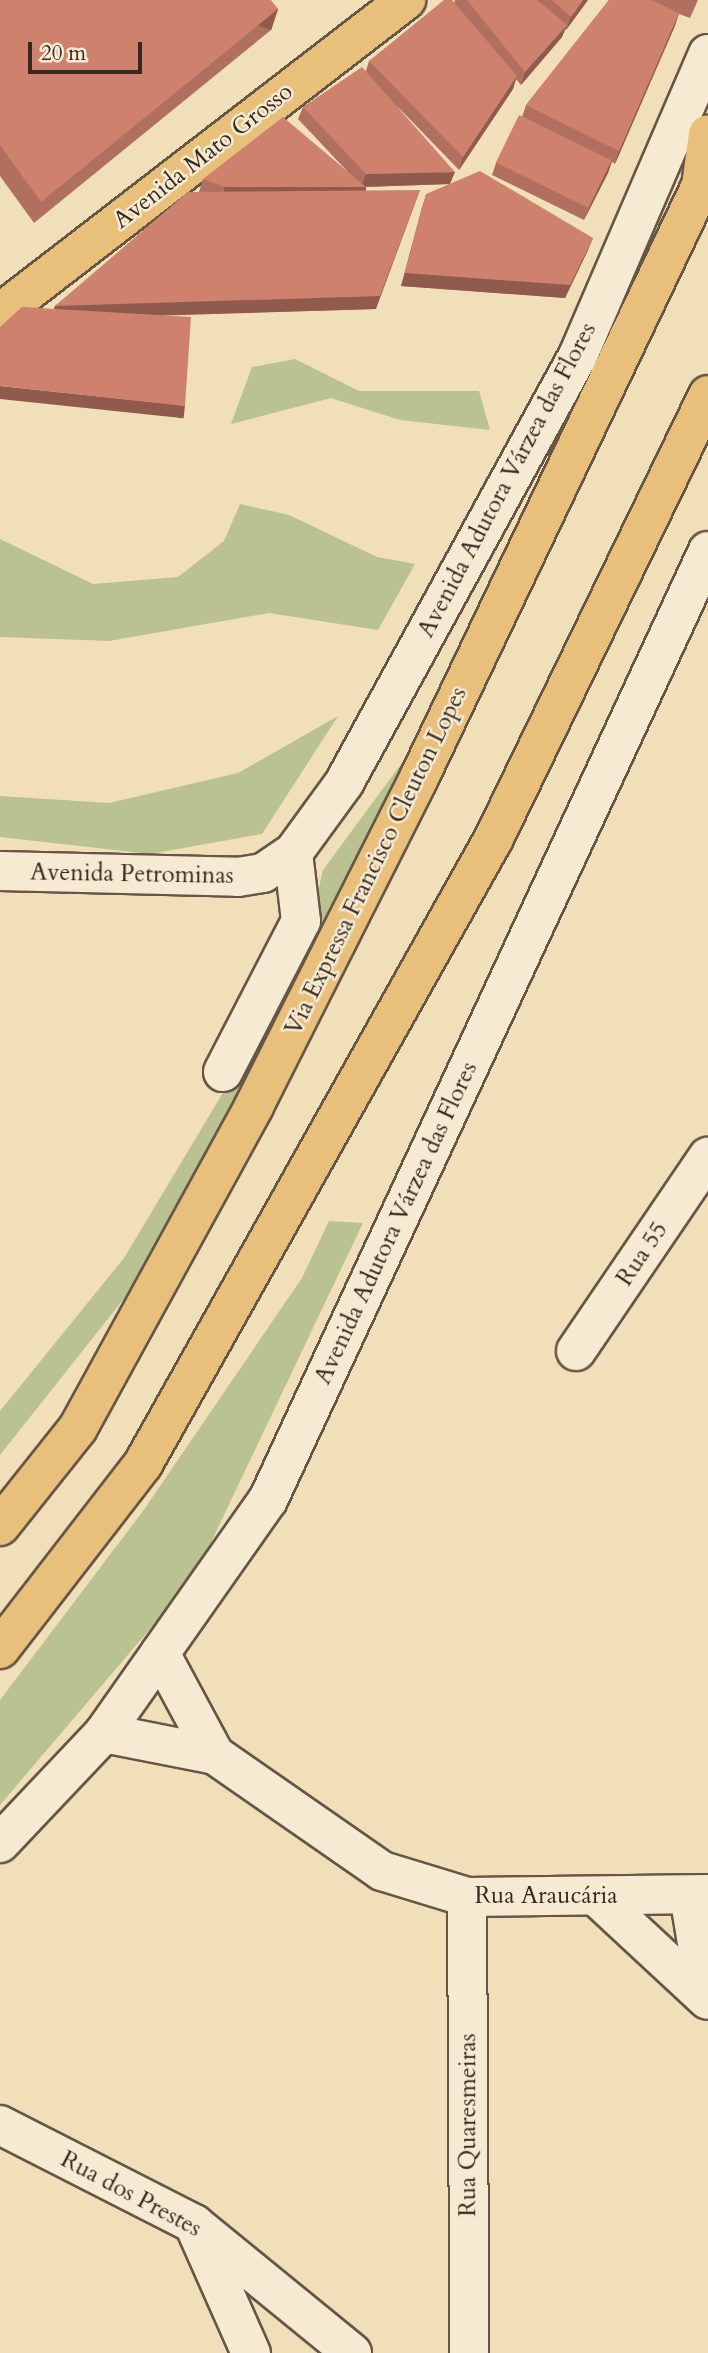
<!DOCTYPE html>
<meta charset="utf-8">
<style>
body{margin:0}
#map{position:relative;width:708px;height:2353px;overflow:hidden;background:#f1dfb9;font-family:Cardo,serif}
div>[style]{position:absolute}
.green>*{inset:0;background:#b9c290}
.roads{filter:drop-shadow(2px 0 #665646) drop-shadow(-2px 0 #665646) drop-shadow(0 2px #665646) drop-shadow(0 -2px #665646)}
.minor>*{height:38px;margin:-19px;padding:0 19px;transform-origin:19px;border-radius:19px;background:#f6ead2}
.major>*{height:38px;margin:-19px;padding:0 19px;transform-origin:19px;border-radius:19px;background:#e8c07c}
.highway>*{height:38px;margin:-19px;padding:0 19px;transform-origin:19px;border-radius:19px;background:#e8c07c}
.wall>*{inset:0;background:#b1705f}
.shaded-wall>*{inset:0;background:#905b4d;transform-origin:0 0}
.building>*{inset:0;background:#ce826e;transform-origin:0 0}
span{translate:-50% -50%;white-space:nowrap;text-align:center;line-height:1.15;-webkit-text-stroke:5px #f6ead2;paint-order:stroke}
.street-label{font-size:24px;color:#372820}
.scale{position:absolute;left:28px;top:42px;width:114px;height:32px;box-sizing:border-box;border:4px solid #372820;border-top:0;padding-left:9px;font-size:21px;line-height:24px;white-space:nowrap;color:#372820;-webkit-text-stroke:5px #f6ead2;paint-order:stroke}
</style>
<div id="map">
<div class="green">
<i style="clip-path:polygon(295px 359px,359px 391px,479px 391px,490px 430px,400px 420px,331px 398px,231px 424px,252px 367px)"></i>
<i style="clip-path:polygon(240px 504px,289px 515px,377px 557px,415px 564px,378px 630px,269px 613px,109px 641px,0 637px,0 539px,93px 584px,178px 577px,224px 541px)"></i>
<i style="clip-path:polygon(338px 716px,262px 834px,150px 854px,0 837px,0 796px,109px 803px,238px 773px)"></i>
<i style="clip-path:polygon(424px 733px,288px 1016px,149px 1267px,0 1455px,0 1411px,124px 1258px,273px 1009px,306px 942px,323px 870px)"></i>
<i style="clip-path:polygon(329px 1221px,363px 1223px,195px 1576px,0 1805px,0 1700px,143px 1511px,302px 1278px)"></i>
</div>
<div class="roads">
<div class="minor">
<i style="left:0;top:871px;width:238px;rotate:1.4deg"></i>
<i style="left:238px;top:877px;width:25px;rotate:-9deg"></i>
<i style="left:263px;top:873px;width:36px;rotate:-34deg"></i>
<i style="left:293px;top:853px;width:87px;rotate:-53.9deg"></i>
<i style="left:344px;top:783px;width:485px;rotate:-61.3deg"></i>
<i style="left:577px;top:358px;width:331px;rotate:-66.7deg"></i>
<i style="left:223px;top:1072px;width:170px;rotate:-62.7deg"></i>
<i style="left:301px;top:921px;width:68px;rotate:-96.7deg"></i>
<i style="left:576px;top:1351px;width:235px;rotate:-55.8deg"></i>
<i style="left:160px;top:1653px;width:116px;rotate:61.7deg"></i>
<i style="left:104px;top:1733px;width:113px;rotate:11.2deg"></i>
<i style="left:215px;top:1755px;width:203px;rotate:34.8deg"></i>
<i style="left:382px;top:1871px;width:89px;rotate:17deg"></i>
<i style="left:467px;top:1897px;width:241px;rotate:-0.7deg"></i>
<i style="left:0;top:1843px;width:151px;rotate:-46.6deg"></i>
<i style="left:104px;top:1733px;width:285px;rotate:-54.9deg"></i>
<i style="left:268px;top:1500px;width:1046px;rotate:-65.13deg"></i>
<i style="left:689px;top:1895px;width:104px;rotate:80.6deg"></i>
<i style="left:467px;top:1897px;width:456px;rotate:89.7deg"></i>
<i style="left:597px;top:1897px;width:151px;rotate:42.9deg"></i>
<i style="left:0;top:2125px;width:218px;rotate:27deg"></i>
<i style="left:194px;top:2224px;width:204px;rotate:39.2deg"></i>
<i style="left:196px;top:2229px;width:136px;rotate:66.1deg"></i>
</div>
<div class="major">
<i style="left:0;top:313px;width:513px;rotate:-37.63deg"></i>
</div>
<div class="highway">
<i style="left:701px;top:186px;width:52px;rotate:-82.3deg"></i>
<i style="left:0;top:1526px;width:125px;rotate:-51.5deg"></i>
<i style="left:78px;top:1428px;width:367px;rotate:-61.3deg"></i>
<i style="left:254px;top:1106px;width:365px;rotate:-63.3deg"></i>
<i style="left:418px;top:780px;width:675px;rotate:-64.54deg"></i>
<i style="left:0;top:1649px;width:234px;rotate:-52.3deg"></i>
<i style="left:143px;top:1464px;width:718px;rotate:-60.72deg"></i>
<i style="left:494px;top:838px;width:492px;rotate:-64.2deg"></i>
</div>
</div>
<div class="wall">
<i style="clip-path:polygon(0 0,278px 9px,271px 30px,34px 223px,0 176px)"></i>
<i style="clip-path:polygon(455px 0,588px 0,566px 30px,565px 29px,562px 37px,521px 85px,516px 79px,513px 89px,459px 170px,397px 106px,450px 184px,588px 250px,565px 298px,401px 286px,422px 207px,426px 195px,450px 184px,365px 187px,376px 309px,162px 315px,180px 419px,54px 309px,55px 306px,199px 192px,203px 179px,347px 171px,298px 119px,303px 107px,366px 71px,369px 61px,454px 3px)"></i>
<i style="clip-path:polygon(609px 0,698px 0,690px 18px,679px 14px,615px 164px,612px 162px,608px 173px,584px 220px,492px 175px,496px 163px,522px 117px,526px 105px)"></i>
</div>
<div class="shaded-wall">
<i style="clip-path:polygon(583px 0,588px 0,566px 30px,571px 17px)"></i>
<i style="left:278px;top:9px;width:22px;height:306px;rotate:108deg"></i>
<i style="clip-path:polygon(679px 13px,675px 26px,615px 164px,619px 151px)"></i>
<i style="clip-path:polygon(567px 25px,562px 37px,521px 85px,525px 72px)"></i>
<i style="clip-path:polygon(517px 76px,513px 89px,459px 170px,463px 157px)"></i>
<i style="clip-path:polygon(612px 160px,608px 173px,584px 220px,589px 208px)"></i>
<i style="clip-path:polygon(455px 172px,450px 184px,361px 187px,366px 174px)"></i>
<i style="left:224px;top:187px;width:142px;height:13px"></i>
<i style="clip-path:polygon(420px 190px,376px 309px,51px 319px,55px 306px)"></i>
<i style="clip-path:polygon(593px 238px,588px 250px,565px 298px,401px 286px,405px 273px)"></i>
<i style="left:0;top:386px;width:186px;height:13px;rotate:6deg"></i>
</div>
<div class="building">
<i style="clip-path:polygon(0 0,271px 0,278px 9px,41px 202px,0 145px)"></i>
<i style="clip-path:polygon(444px 0,452px 0,517px 76px,463px 157px,369px 61px)"></i>
<i style="clip-path:polygon(467px 0,537px 0,567px 25px,525px 72px)"></i>
<i style="clip-path:polygon(552px 0,583px 0,571px 17px)"></i>
<i style="clip-path:polygon(609px 0,651px 0,679px 13px,619px 151px,526px 105px)"></i>
<i style="clip-path:polygon(362px 67px,455px 172px,366px 174px,303px 107px)"></i>
<i style="left:519px;top:115px;width:103px;height:53px;rotate:26deg"></i>
<i style="clip-path:polygon(283px 117px,366px 187px,224px 187px,203px 179px)"></i>
<i style="clip-path:polygon(480px 171px,593px 238px,570px 285px,405px 273px,426px 194px)"></i>
<i style="clip-path:polygon(420px 190px,380px 296px,55px 306px,188px 192px)"></i>
<i style="clip-path:polygon(22px 307px,191px 317px,185px 406px,0 386px,0 327px)"></i>
</div>
<div class="street-label">
<span style="left:203px;top:156px;rotate:-38deg">Avenida Mato Grosso</span>
<span style="left:507px;top:480px;rotate:-62deg">Avenida Adutora Várzea das Flores</span>
<span style="left:376px;top:861px;rotate:-64deg">Via Expressa Francisco Cleuton Lopes</span>
<span style="left:132px;top:874px;rotate:1deg">Avenida Petrominas</span>
<span style="left:396px;top:1223px;rotate:-65deg">Avenida Adutora Várzea das Flores</span>
<span style="left:642px;top:1254px;rotate:-56deg">Rua 55</span>
<span style="left:546px;top:1896px">Rua Araucária</span>
<span style="left:468px;top:2125px;rotate:-90deg">Rua Quaresmeiras</span>
<span style="left:131px;top:2194px;rotate:28deg">Rua dos Prestes</span>
</div>
<div class="scale">20 m</div>
</div>
